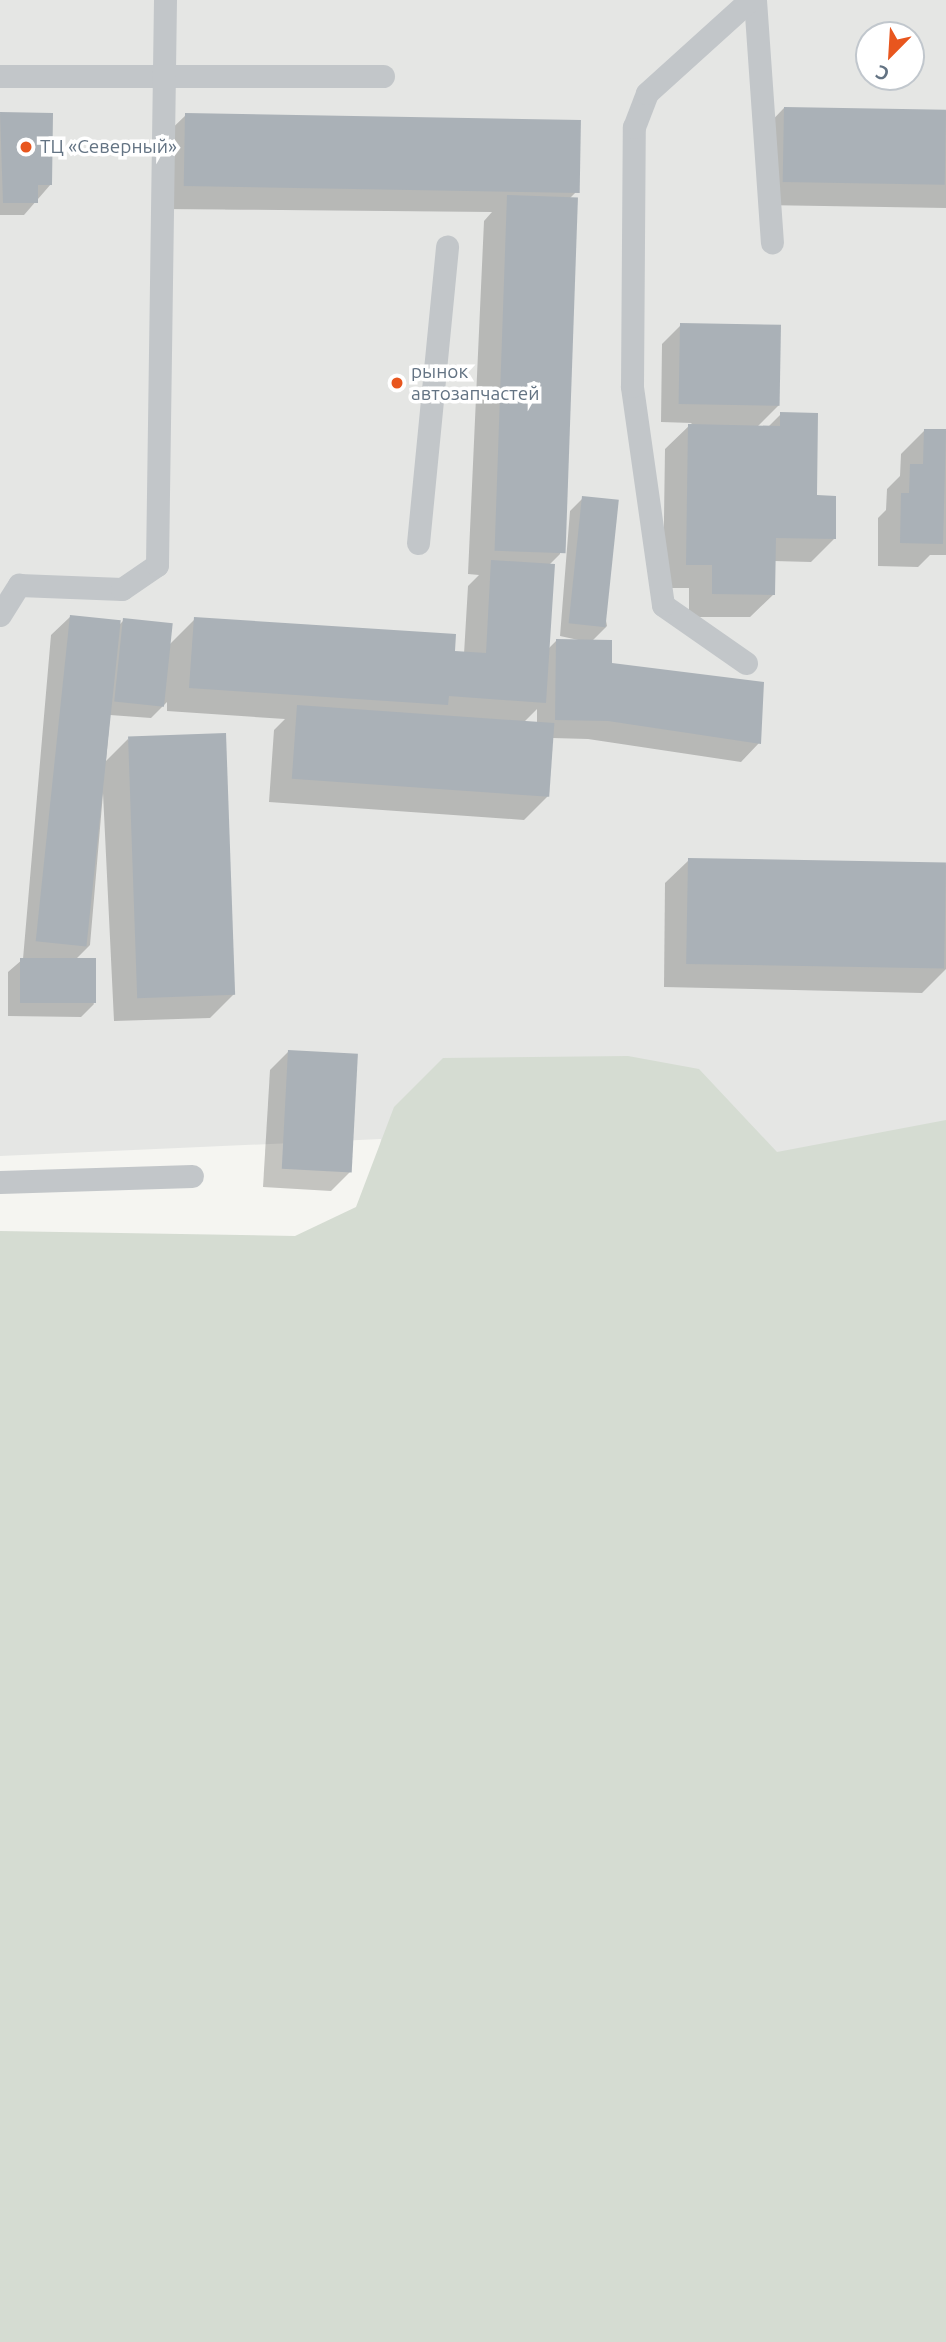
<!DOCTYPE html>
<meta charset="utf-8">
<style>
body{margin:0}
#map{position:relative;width:946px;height:2342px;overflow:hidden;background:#f5f5f1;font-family:Ubuntu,sans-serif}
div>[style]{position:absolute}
.built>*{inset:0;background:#e5e6e4}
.green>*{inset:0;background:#d5dcd2}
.shadow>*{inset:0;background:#0003}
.building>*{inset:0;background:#aab1b7;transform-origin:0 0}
.lane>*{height:23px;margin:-11.5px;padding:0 11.5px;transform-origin:11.5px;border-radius:11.5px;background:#c2c6c9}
.dots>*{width:19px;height:19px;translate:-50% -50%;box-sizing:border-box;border:4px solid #fff;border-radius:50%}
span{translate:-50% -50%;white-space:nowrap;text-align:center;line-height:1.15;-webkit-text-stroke:7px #fff;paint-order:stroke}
.poi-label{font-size:19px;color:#637383}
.left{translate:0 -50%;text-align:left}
.north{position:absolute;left:855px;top:21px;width:70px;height:70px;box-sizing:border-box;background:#fff;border:2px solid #c1c7cd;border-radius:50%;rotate:204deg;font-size:19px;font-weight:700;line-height:28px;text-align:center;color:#637383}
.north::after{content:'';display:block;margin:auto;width:24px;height:32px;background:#e8561e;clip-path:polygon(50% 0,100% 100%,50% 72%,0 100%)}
</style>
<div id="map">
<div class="built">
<i style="clip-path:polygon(evenodd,0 0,946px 0,946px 1312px,365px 1267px,381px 1139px,0 1156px,0 0,869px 35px,911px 35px,911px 77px,869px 77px,869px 35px)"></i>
</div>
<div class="green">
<i style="clip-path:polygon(628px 1056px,699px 1069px,777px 1152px,946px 1120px,946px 2342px,0 2342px,0 1231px,295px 1236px,356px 1207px,394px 1107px,443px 1058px)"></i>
</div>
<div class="shadow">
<i style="clip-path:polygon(784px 108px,946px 111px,946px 208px,760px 205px,761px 132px)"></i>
<i style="clip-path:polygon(0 114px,51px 114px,51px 184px,24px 215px,0 215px)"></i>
<i style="clip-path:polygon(evenodd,186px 115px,579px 189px,569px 199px,560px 554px,548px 566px,547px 650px,556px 641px,583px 641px,560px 636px,570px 511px,583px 498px,607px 626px,592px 641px,611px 664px,759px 743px,741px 762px,588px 739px,552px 738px,548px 796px,524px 820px,269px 802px,274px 730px,285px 719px,167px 711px,167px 702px,151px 718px,110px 715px,106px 761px,128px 739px,234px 994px,210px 1018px,114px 1021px,103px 793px,90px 945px,75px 960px,94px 1004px,81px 1017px,8px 1016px,8px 972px,23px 959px,51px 635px,70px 617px,118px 626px,124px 620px,170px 644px,195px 619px,464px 654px,468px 586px,479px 575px,468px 574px,484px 221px,492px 212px,162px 209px,162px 138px,186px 115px,537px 709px,537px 724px,523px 723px,537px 709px)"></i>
<i style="clip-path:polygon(681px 325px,779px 405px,757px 427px,768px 427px,781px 414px,834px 539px,811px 562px,774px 561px,774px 594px,750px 617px,689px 617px,689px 588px,663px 588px,665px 449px,692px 423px,661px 422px,662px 344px)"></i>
<i style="clip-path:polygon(924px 431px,946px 431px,946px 555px,930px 555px,918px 567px,878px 566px,878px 518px,886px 510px,887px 489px,900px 476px,901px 454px)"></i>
<i style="clip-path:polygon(689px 860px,946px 865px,946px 969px,922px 993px,664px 987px,665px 883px)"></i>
<i style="clip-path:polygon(289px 1051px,350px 1172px,331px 1191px,263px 1187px,270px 1070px)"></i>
</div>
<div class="building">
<i style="left:784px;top:107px;width:162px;height:75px;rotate:1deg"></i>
<i style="clip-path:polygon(0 112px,53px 113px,52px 185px,38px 185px,38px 203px,3px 203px)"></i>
<i style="left:185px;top:113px;width:396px;height:73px;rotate:1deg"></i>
<i style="left:507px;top:195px;width:71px;height:356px;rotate:2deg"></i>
<i style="left:680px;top:323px;width:101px;height:81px;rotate:1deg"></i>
<i style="clip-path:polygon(780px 412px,818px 413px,817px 495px,836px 496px,836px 539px,776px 538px,775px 595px,712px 594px,712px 565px,686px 565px,688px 424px,780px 426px)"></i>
<i style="clip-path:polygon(924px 429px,946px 429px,943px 544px,900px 543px,901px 493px,909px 493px,910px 464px,923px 464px)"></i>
<i style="left:582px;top:496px;width:37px;height:128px;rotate:6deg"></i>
<i style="clip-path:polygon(491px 560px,555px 564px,546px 703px,449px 696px,448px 705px,189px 688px,194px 617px,456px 634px,455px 651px,486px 653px)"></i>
<i style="left:70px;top:615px;width:51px;height:328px;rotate:6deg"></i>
<i style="left:123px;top:618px;width:50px;height:84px;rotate:6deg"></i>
<i style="clip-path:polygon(556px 639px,612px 640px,612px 663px,764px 682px,761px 744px,608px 721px,555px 720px)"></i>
<i style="left:297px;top:705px;width:258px;height:74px;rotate:4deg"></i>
<i style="left:226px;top:733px;width:262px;height:98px;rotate:88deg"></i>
<i style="left:688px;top:858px;width:258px;height:106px;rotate:1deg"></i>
<i style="left:20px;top:958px;width:76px;height:45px"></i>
<i style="left:288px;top:1050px;width:70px;height:119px;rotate:3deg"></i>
</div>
<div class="lane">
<i style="left:755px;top:0;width:243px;rotate:86deg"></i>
<i style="left:0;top:76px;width:383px"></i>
<i style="left:418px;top:543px;width:298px;rotate:-84.4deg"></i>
<i style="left:0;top:615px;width:36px;rotate:-58deg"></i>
<i style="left:19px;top:585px;width:103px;rotate:2.2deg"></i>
<i style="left:122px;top:589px;width:42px;rotate:-34.4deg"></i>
<i style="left:157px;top:565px;width:565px;rotate:-89.19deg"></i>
<i style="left:746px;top:663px;width:101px;rotate:-145.1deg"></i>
<i style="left:663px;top:605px;width:221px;rotate:-98.1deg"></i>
<i style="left:632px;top:386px;width:259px;rotate:-89.6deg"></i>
<i style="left:634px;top:127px;width:36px;rotate:-69deg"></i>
<i style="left:647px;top:93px;width:139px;rotate:-42.1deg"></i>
<i style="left:0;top:1182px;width:192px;rotate:-1.8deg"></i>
</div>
<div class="dots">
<i style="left:26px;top:147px;background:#e8561e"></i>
<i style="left:397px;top:383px;background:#e8561e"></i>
</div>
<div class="poi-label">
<span class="left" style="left:40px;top:147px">ТЦ «Северный»</span>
<span class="left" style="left:411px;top:383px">рынок<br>автозапчастей</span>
</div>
<div class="north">С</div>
</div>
